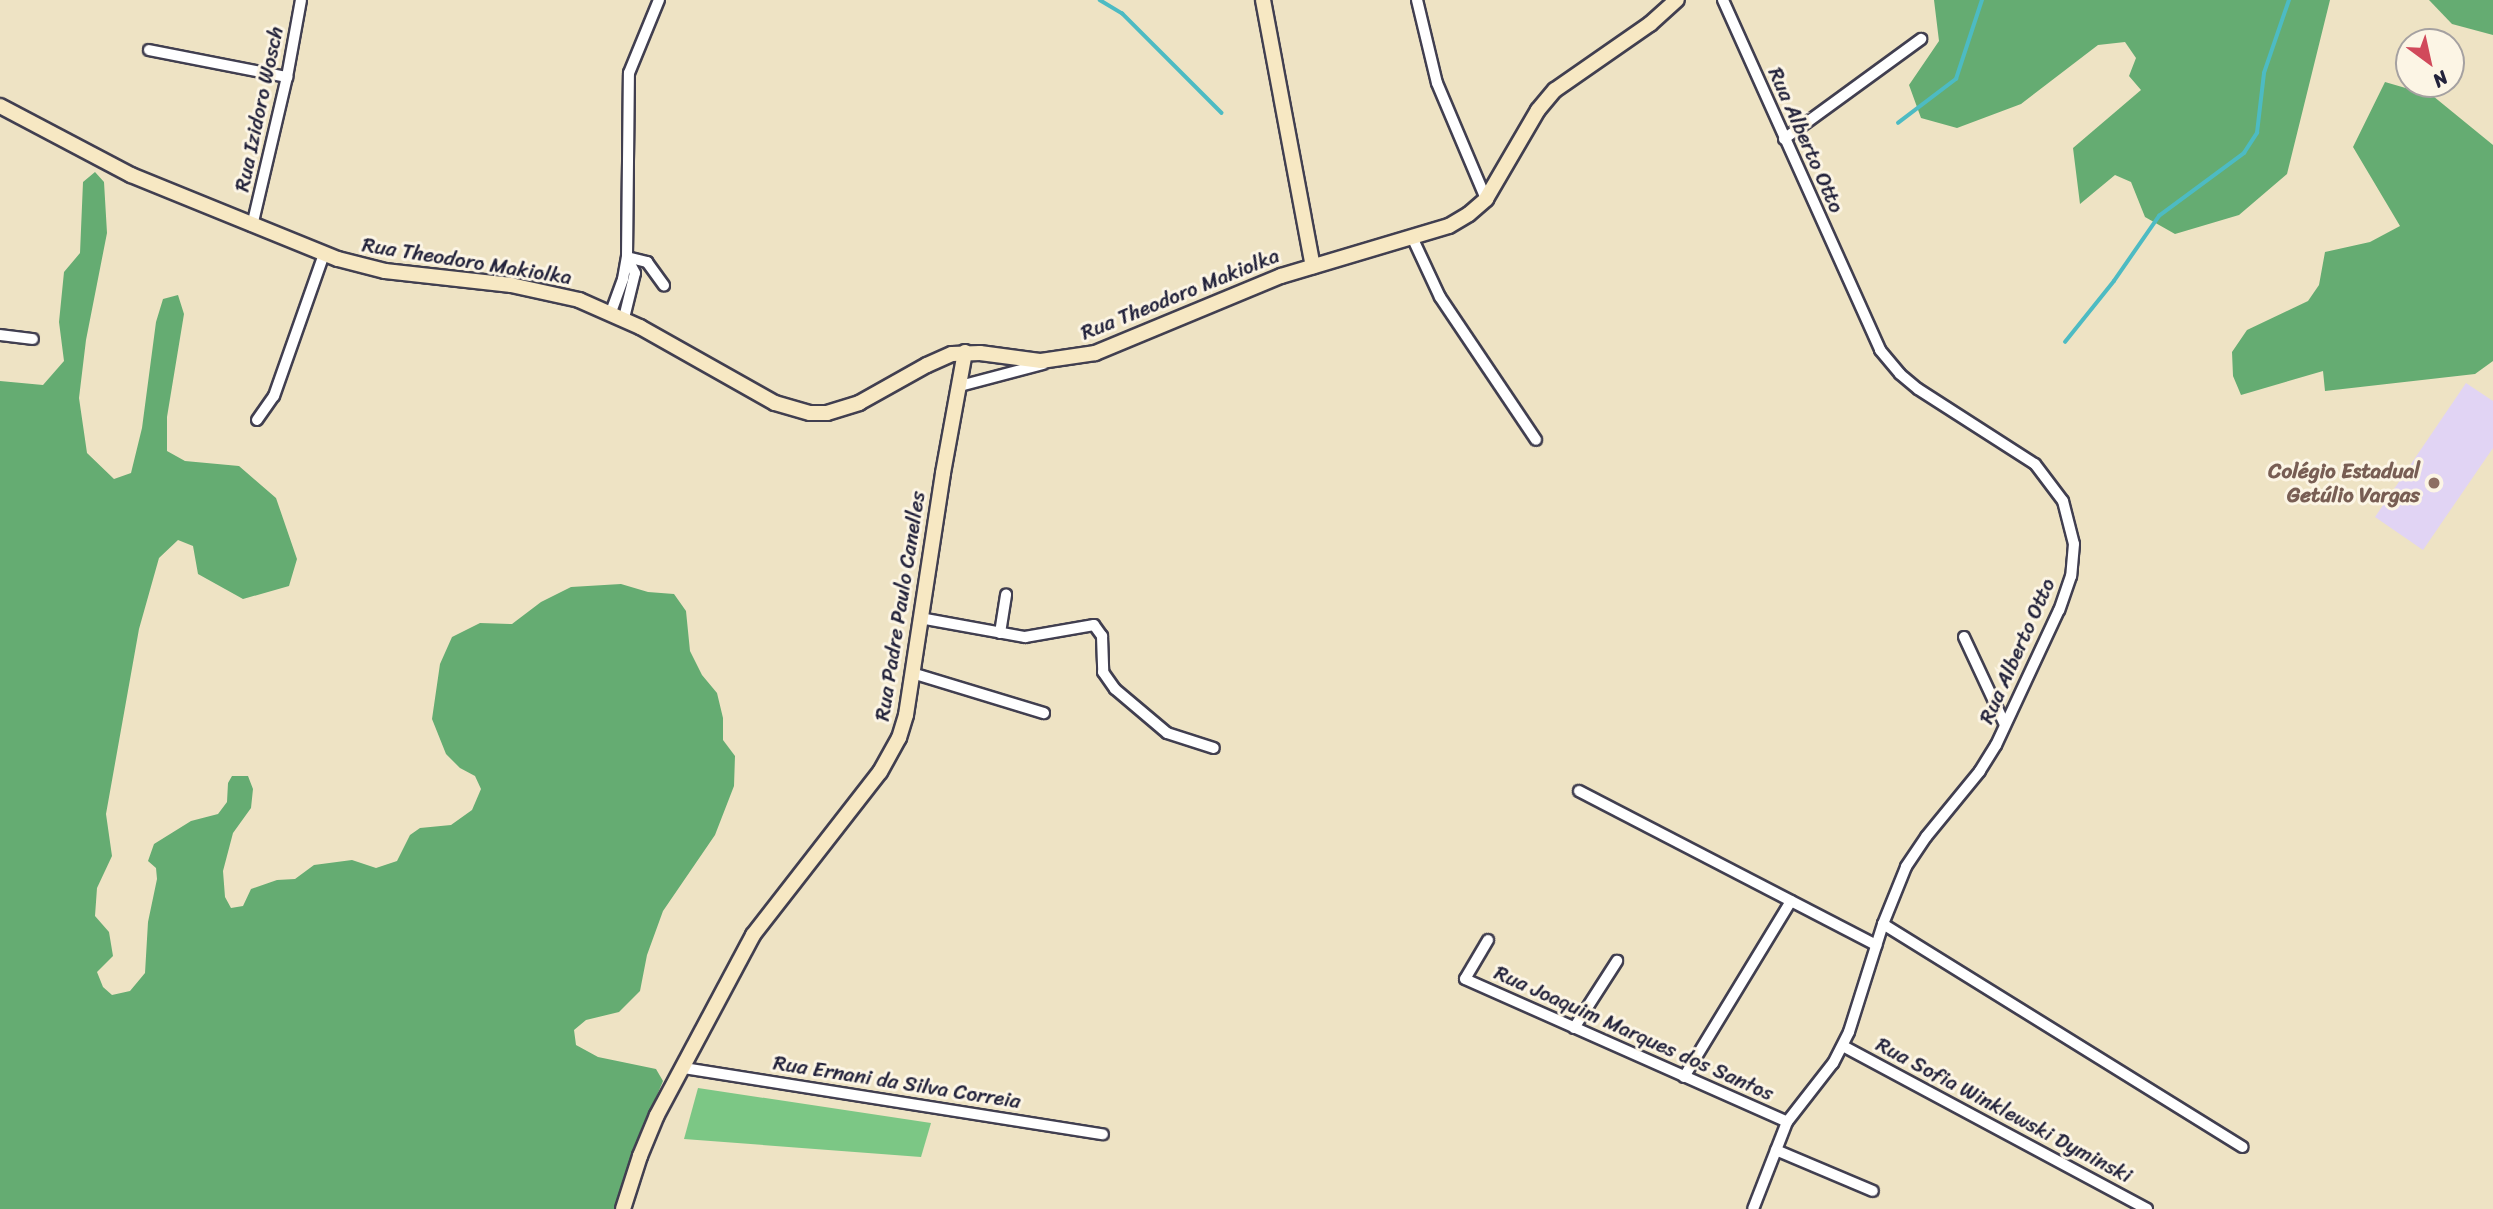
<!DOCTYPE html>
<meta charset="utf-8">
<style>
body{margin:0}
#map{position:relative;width:2493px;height:1209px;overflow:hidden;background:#eee3c4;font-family:Sriracha,sans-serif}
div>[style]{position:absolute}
.built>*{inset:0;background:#e1d4f4}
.green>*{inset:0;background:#7cc785}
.forest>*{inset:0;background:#65ac72}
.stream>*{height:3.5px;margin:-1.75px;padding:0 1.75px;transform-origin:1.75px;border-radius:1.75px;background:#4dbbc3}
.roads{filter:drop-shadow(2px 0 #413f50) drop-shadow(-2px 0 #413f50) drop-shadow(0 2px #413f50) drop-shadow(0 -2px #413f50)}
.street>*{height:10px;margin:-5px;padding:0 5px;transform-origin:5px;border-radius:5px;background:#fff}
.secondary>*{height:14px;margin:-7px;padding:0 7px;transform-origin:7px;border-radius:7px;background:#f7e8c3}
.dots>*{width:19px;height:19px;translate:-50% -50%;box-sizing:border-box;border:4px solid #fcf5e5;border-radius:50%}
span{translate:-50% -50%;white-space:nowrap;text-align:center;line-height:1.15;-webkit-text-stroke:6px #fcf5e5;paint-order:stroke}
.street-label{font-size:21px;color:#22223b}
.education-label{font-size:21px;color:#785e54;font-weight:700}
.right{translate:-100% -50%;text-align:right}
.north{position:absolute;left:2395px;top:28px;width:70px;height:70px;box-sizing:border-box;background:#fcf5e5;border:2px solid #a5a1a1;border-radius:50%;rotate:147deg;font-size:19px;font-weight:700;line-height:28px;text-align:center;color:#22223b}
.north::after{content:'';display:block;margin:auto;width:24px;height:32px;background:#d1495b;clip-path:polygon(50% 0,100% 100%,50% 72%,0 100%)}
</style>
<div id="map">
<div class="built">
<i style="clip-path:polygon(2466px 383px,2493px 401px,2493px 448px,2423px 550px,2375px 517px)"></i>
</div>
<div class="green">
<i style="clip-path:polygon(698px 1088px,931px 1123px,921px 1157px,684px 1139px)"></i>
</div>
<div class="forest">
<i style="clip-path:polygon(1934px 0,2330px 0,2287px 174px,2239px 215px,2175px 234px,2145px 217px,2131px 182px,2115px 175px,2080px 204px,2073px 148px,2141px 90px,2129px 76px,2136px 58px,2125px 42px,2098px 45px,2021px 104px,1957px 128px,1921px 118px,1909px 85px,1939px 41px)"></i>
<i style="clip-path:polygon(2429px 0,2493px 0,2493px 35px,2452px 24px)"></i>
<i style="clip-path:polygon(2385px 82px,2433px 96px,2493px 145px,2493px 361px,2475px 374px,2325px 391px,2323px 371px,2241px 395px,2233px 376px,2232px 352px,2247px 330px,2308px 301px,2319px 285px,2325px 252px,2370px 242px,2400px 226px,2353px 147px)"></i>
<i style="clip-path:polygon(95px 172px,104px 182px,107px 233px,86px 340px,79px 398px,87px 453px,114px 479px,131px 473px,142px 428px,156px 322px,163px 299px,178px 295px,184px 314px,167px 417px,167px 451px,185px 461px,239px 466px,276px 498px,297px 559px,289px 586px,243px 599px,198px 574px,193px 546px,178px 540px,159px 558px,139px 629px,106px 814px,112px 856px,97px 888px,95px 916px,109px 932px,113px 956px,97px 972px,103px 987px,112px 995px,130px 991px,145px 973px,148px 922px,157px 879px,156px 868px,148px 861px,154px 844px,191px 821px,218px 814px,227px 802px,228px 783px,232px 776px,248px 776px,253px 789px,251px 808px,233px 833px,223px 871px,225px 897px,231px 908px,243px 906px,251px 889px,277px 880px,295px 879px,314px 865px,352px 860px,376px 868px,397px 861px,410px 835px,420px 828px,451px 825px,472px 810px,481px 789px,475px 776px,460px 768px,446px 754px,432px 719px,440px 664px,452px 637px,480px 623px,512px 624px,541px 602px,571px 587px,621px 584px,648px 592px,674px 594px,686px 611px,690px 651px,702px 675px,717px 693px,723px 718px,723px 740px,735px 756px,734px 786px,715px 835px,663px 911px,647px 955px,640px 991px,619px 1012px,586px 1020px,574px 1030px,576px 1045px,598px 1057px,656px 1069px,663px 1081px,631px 1158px,618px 1209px,0 1209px,0 381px,43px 385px,64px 361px,59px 322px,64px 272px,80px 253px,83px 182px)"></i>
</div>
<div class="stream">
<i style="left:1100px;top:0;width:26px;rotate:31deg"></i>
<i style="left:1122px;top:13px;width:141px;rotate:45deg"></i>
<i style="left:1898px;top:123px;width:73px;rotate:-37.2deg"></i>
<i style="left:1956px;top:79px;width:83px;rotate:-71.8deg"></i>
<i style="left:2065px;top:342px;width:78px;rotate:-51.2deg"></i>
<i style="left:2114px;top:281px;width:79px;rotate:-55.3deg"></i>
<i style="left:2159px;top:216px;width:106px;rotate:-36.5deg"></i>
<i style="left:2244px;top:153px;width:24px;rotate:-57deg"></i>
<i style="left:2257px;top:133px;width:60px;rotate:-83.3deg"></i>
<i style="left:2264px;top:73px;width:77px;rotate:-71.1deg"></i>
</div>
<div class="roads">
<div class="street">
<i style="left:1417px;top:0;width:85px;rotate:76.5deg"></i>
<i style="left:1437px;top:83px;width:126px;rotate:67.1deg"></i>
<i style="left:1723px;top:0;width:384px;rotate:65.8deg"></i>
<i style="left:1880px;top:350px;width:31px;rotate:50deg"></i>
<i style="left:1900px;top:374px;width:23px;rotate:40deg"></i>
<i style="left:1918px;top:389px;width:139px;rotate:32.7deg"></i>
<i style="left:2035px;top:464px;width:46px;rotate:52.9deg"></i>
<i style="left:2063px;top:501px;width:44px;rotate:75.7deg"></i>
<i style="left:2074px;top:544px;width:32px;rotate:95deg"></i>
<i style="left:2071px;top:576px;width:36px;rotate:109deg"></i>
<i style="left:2059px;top:610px;width:149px;rotate:115deg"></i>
<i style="left:1996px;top:745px;width:31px;rotate:122deg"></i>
<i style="left:1980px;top:771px;width:85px;rotate:129.3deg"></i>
<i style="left:1926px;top:837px;width:36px;rotate:124deg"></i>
<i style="left:1906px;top:867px;width:61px;rotate:112deg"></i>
<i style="left:1883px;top:924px;width:113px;rotate:107.5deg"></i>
<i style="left:1849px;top:1032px;width:35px;rotate:117deg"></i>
<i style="left:1833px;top:1063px;width:75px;rotate:127.9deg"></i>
<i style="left:1787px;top:1122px;width:93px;rotate:111.3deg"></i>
<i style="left:149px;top:50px;width:141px;rotate:11.1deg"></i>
<i style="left:1784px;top:139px;width:170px;rotate:-36.1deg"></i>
<i style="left:252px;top:226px;width:153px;rotate:-76.8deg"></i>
<i style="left:287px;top:77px;width:78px;rotate:-79.7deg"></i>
<i style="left:1412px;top:237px;width:66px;rotate:65deg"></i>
<i style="left:1440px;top:297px;width:172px;rotate:56.1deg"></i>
<i style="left:627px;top:257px;width:21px;rotate:14deg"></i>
<i style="left:647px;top:262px;width:29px;rotate:54deg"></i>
<i style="left:611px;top:312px;width:35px;rotate:-70deg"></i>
<i style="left:623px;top:279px;width:22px;rotate:-80deg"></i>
<i style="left:627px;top:257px;width:184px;rotate:-89.4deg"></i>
<i style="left:629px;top:73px;width:79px;rotate:-67.7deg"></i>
<i style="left:624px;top:318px;width:46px;rotate:-76.3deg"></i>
<i style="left:635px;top:273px;width:17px;rotate:-118deg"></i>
<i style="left:0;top:335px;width:33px;rotate:7deg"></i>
<i style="left:960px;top:386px;width:86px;rotate:-14.8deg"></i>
<i style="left:257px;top:420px;width:29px;rotate:-55deg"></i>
<i style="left:274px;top:396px;width:151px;rotate:-70.6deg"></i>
<i style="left:920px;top:618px;width:107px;rotate:10.3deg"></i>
<i style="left:1025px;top:637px;width:70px;rotate:-9.9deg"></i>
<i style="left:1094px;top:625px;width:14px;rotate:54deg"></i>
<i style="left:1102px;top:636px;width:36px;rotate:88deg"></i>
<i style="left:1103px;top:672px;width:21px;rotate:55deg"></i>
<i style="left:1115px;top:689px;width:68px;rotate:40.2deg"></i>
<i style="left:1167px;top:733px;width:49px;rotate:17.7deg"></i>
<i style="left:1000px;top:633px;width:39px;rotate:-81deg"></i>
<i style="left:1964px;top:637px;width:97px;rotate:65deg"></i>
<i style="left:912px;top:673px;width:138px;rotate:16.9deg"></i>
<i style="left:1579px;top:791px;width:335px;rotate:27.4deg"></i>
<i style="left:1883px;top:924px;width:423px;rotate:31.8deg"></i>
<i style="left:1488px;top:940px;width:45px;rotate:120.5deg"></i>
<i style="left:1465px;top:979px;width:352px;rotate:23.9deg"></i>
<i style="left:1574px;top:1028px;width:80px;rotate:-57.3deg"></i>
<i style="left:1843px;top:1046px;width:345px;rotate:28.2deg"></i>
<i style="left:684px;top:1068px;width:424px;rotate:9deg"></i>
<i style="left:1684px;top:1077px;width:206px;rotate:-58.7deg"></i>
<i style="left:1776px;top:1150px;width:105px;rotate:22.9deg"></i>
</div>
<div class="secondary">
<i style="left:1263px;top:0;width:271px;rotate:79.4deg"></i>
<i style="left:0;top:106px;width:148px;rotate:27.8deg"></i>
<i style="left:131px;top:175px;width:223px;rotate:22.1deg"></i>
<i style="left:338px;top:259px;width:49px;rotate:14.3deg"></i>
<i style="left:385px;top:271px;width:127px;rotate:6.3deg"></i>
<i style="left:511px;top:285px;width:70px;rotate:12.4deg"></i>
<i style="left:579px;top:300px;width:67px;rotate:23.9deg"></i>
<i style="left:640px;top:327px;width:155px;rotate:29.4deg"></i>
<i style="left:775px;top:403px;width:36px;rotate:16deg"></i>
<i style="left:810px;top:413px;width:17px"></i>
<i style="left:827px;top:413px;width:34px;rotate:-17deg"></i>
<i style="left:859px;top:403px;width:78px;rotate:-29.2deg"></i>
<i style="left:927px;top:365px;width:27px;rotate:-24deg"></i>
<i style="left:952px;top:354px;width:28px;rotate:-2deg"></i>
<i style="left:980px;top:353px;width:62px;rotate:7.5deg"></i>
<i style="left:1041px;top:361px;width:55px;rotate:-8.4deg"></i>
<i style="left:1095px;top:353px;width:201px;rotate:-22.5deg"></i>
<i style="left:1281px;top:276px;width:175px;rotate:-16.6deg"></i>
<i style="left:1449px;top:226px;width:23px;rotate:-31deg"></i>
<i style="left:1469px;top:214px;width:23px;rotate:-41deg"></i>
<i style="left:1486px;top:199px;width:103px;rotate:-59.7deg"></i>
<i style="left:1538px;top:110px;width:26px;rotate:-50deg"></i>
<i style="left:1555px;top:90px;width:116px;rotate:-34.8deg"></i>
<i style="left:1650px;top:24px;width:36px;rotate:-42deg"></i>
<i style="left:623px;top:1209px;width:56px;rotate:-72.2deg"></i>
<i style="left:640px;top:1156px;width:44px;rotate:-67.5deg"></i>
<i style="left:657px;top:1115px;width:204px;rotate:-61.9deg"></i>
<i style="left:753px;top:935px;width:207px;rotate:-52.1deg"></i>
<i style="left:880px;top:772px;width:39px;rotate:-61deg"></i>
<i style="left:899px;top:738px;width:24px;rotate:-73deg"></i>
<i style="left:906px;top:715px;width:245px;rotate:-81.3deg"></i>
<i style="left:943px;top:473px;width:123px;rotate:-79.7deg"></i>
</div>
</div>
<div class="dots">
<i style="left:2434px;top:483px;background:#8d6e63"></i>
</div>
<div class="street-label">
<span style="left:259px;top:109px;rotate:-78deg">Rua Izidoro Wosch</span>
<span style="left:1806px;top:140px;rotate:66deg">Rua Alberto Otto</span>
<span style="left:467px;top:261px;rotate:9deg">Rua Theodoro Makiolka</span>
<span style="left:1180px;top:294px;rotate:-22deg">Rua Theodoro Makiolka</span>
<span style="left:900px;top:606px;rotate:-81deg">Rua Padre Paulo Canelles</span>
<span style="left:2017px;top:651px;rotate:-66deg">Rua Alberto Otto</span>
<span style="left:1634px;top:1033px;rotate:24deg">Rua Joaquim Marques dos Santos</span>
<span style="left:897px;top:1082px;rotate:9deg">Rua Ernani da Silva Correia</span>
<span style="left:2004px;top:1110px;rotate:28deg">Rua Sofia Winklewski Dyminski</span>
</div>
<div class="education-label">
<span class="right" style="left:2420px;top:483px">Colégio Estadual<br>Getúlio Vargas</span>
</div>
<div class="north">N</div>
</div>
